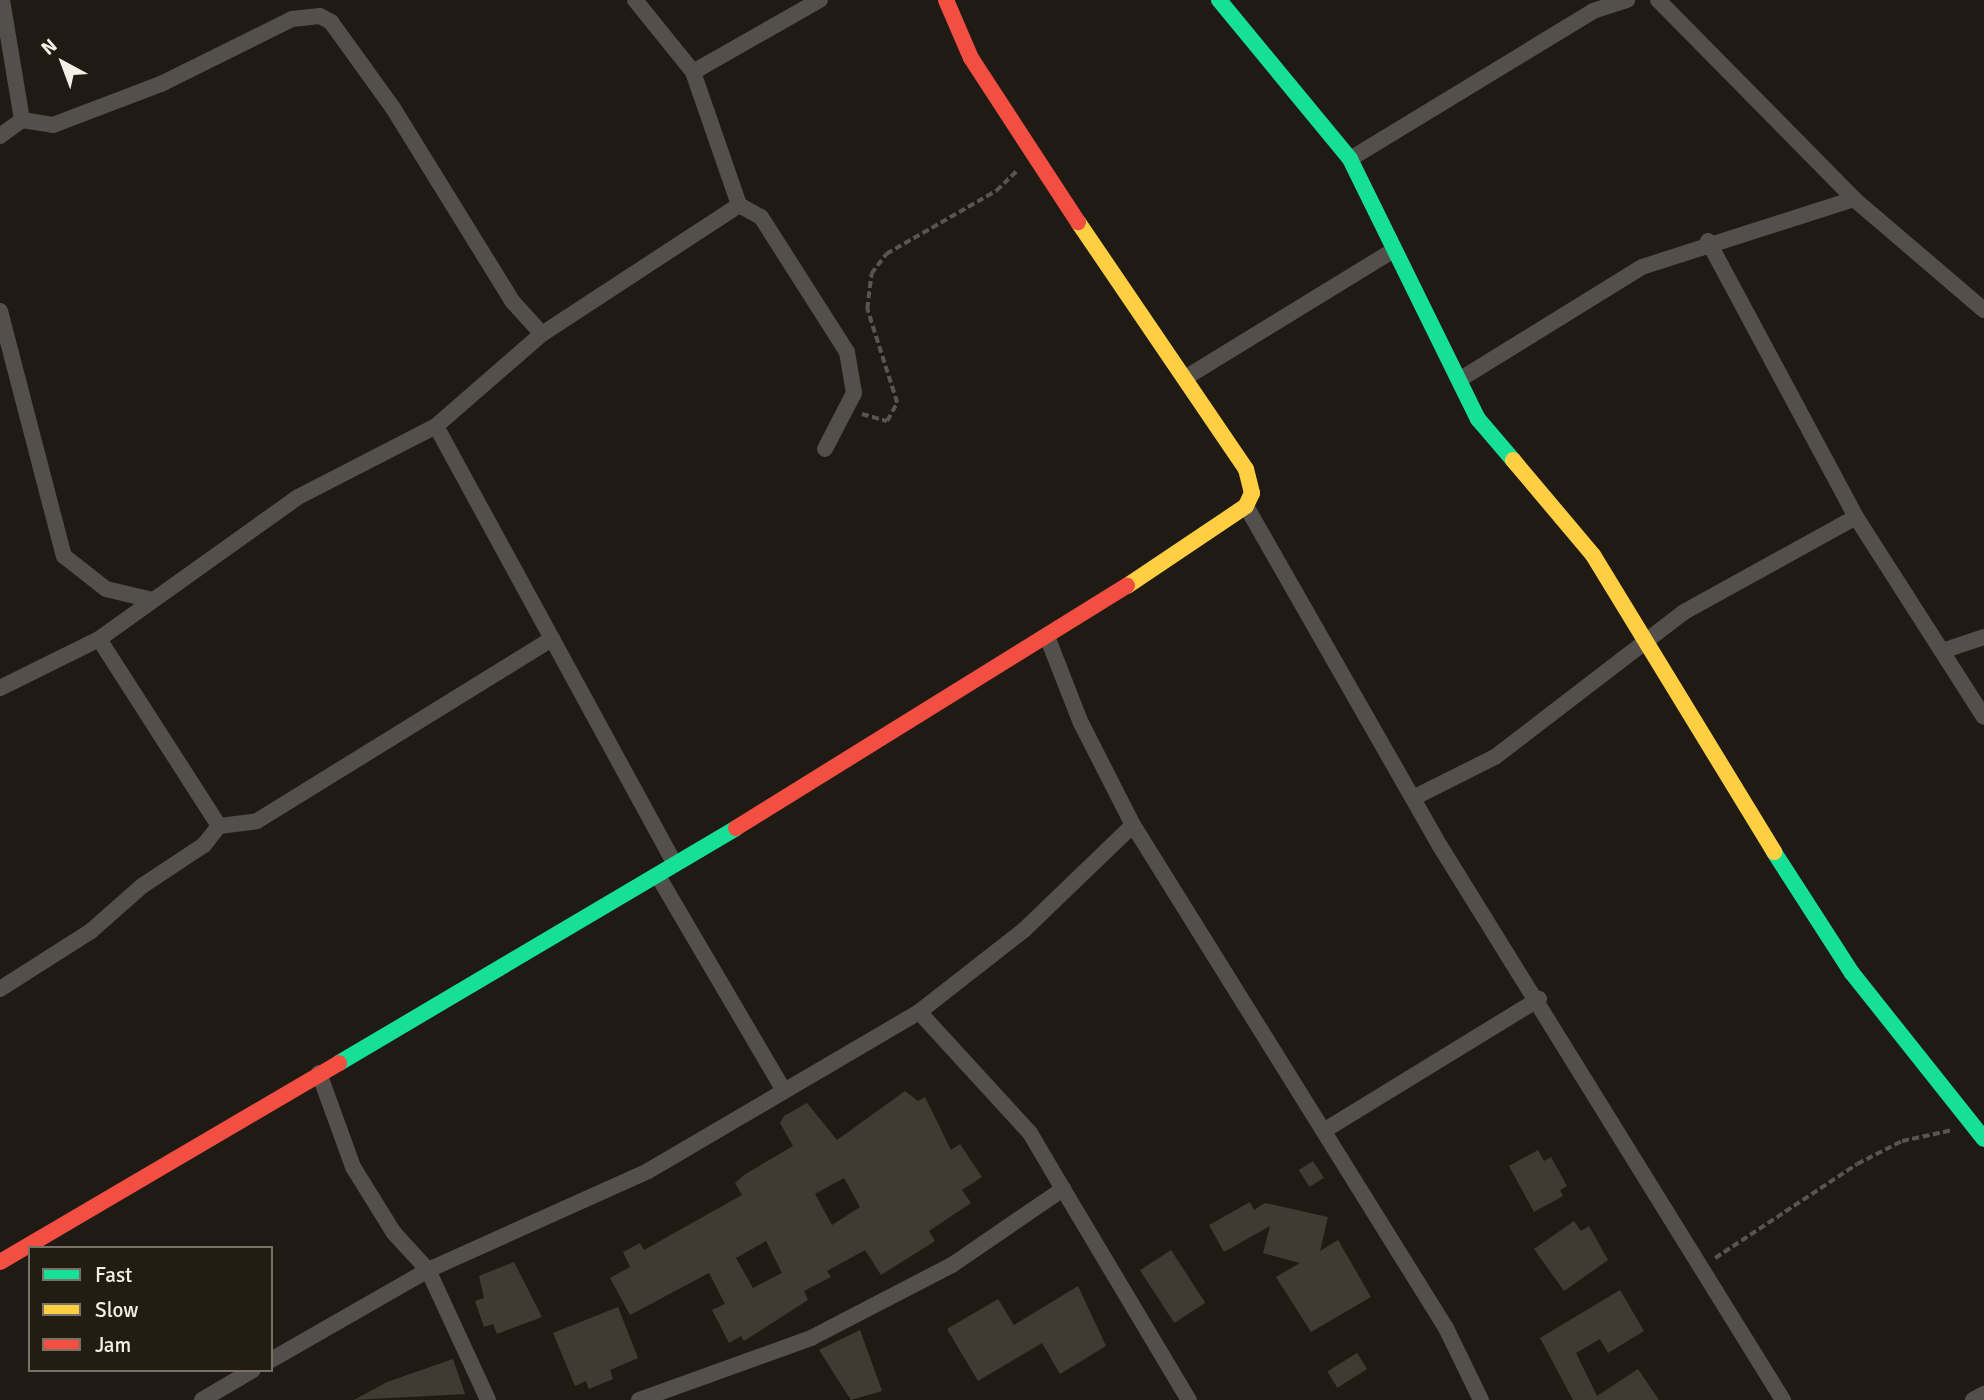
<!DOCTYPE html>
<style>
body{margin:0}
#map{position:relative;width:1984px;height:1400px;overflow:hidden;background:#1f1b14;font-family:Signika,sans-serif}
div>[style]{position:absolute}
.building>*{inset:0;background:#403b32;transform-origin:0 0}
.path>*{height:3.5px;margin-top:-1.75px;transform-origin:0;background:repeating-linear-gradient(90deg,#565551 0 7px,transparent 0 10.5px)}
.street>*{height:16px;margin:-8px;padding:0 8px;transform-origin:8px;border-radius:8px;background:#524f4c}
.fast>*{height:16px;margin:-8px;padding:0 8px;transform-origin:8px;border-radius:8px;background:#16e098}
.slow>*{height:16px;margin:-8px;padding:0 8px;transform-origin:8px;border-radius:8px;background:#ffcf43}
.jam>*{height:16px;margin:-8px;padding:0 8px;transform-origin:8px;border-radius:8px;background:#f24e42}
span{translate:-50% -50%;white-space:nowrap;text-align:center;line-height:1.15;-webkit-text-stroke:5px #231c10;paint-order:stroke}
.legend{position:absolute;left:28px;top:1246px;width:245px;height:126px;box-sizing:border-box;background:#231c10;border:2px solid #777166;margin:0;padding:9px 12px;list-style:none;font-size:21px;color:#f4f0e8}
.legend li{display:flex;align-items:center;gap:14px;height:35px}
.legend b{width:35px;border:2px solid #777166}
.north{position:absolute;left:28px;top:28px;width:70px;height:70px;-webkit-text-stroke:5px #231c10;paint-order:stroke;rotate:319deg;font-size:19px;font-weight:700;line-height:28px;text-align:center;color:#f4f0e8}
.north::after{content:'';display:block;margin:auto;width:24px;height:32px;background:#f4f0e8;clip-path:polygon(50% 0,100% 100%,50% 72%,0 100%)}
</style>
<div id="map">
<div class="building">
<i style="clip-path:polygon(evenodd,905px 1091px,918px 1101px,925px 1097px,951px 1150px,960px 1144px,982px 1177px,962px 1190px,971px 1203px,929px 1231px,935px 1241px,881px 1275px,865px 1250px,827px 1271px,831px 1277px,804px 1291px,808px 1300px,744px 1341px,741px 1336px,729px 1343px,712px 1310px,725px 1304px,709px 1273px,630px 1315px,610px 1278px,630px 1267px,623px 1252px,640px 1243px,644px 1250px,742px 1195px,735px 1183px,744px 1175px,793px 1146px,780px 1123px,784px 1116px,807px 1103px,837px 1140px,905px 1091px,844px 1178px,860px 1207px,832px 1225px,815px 1194px,844px 1178px,905px 1091px,766px 1241px,782px 1273px,753px 1288px,736px 1258px,766px 1241px)"></i>
<i style="clip-path:polygon(1538px 1150px,1544px 1161px,1551px 1157px,1567px 1186px,1560px 1190px,1563px 1196px,1534px 1212px,1509px 1166px)"></i>
<i style="left:1313px;top:1161px;width:20px;height:17px;rotate:57deg"></i>
<i style="clip-path:polygon(1250px 1202px,1254px 1210px,1265px 1203px,1328px 1217px,1320px 1251px,1338px 1240px,1371px 1297px,1311px 1332px,1276px 1277px,1300px 1263px,1263px 1253px,1270px 1226px,1224px 1252px,1209px 1225px)"></i>
<i style="clip-path:polygon(1574px 1221px,1581px 1231px,1589px 1226px,1608px 1260px,1564px 1291px,1534px 1249px)"></i>
<i style="left:1171px;top:1250px;width:63px;height:37px;rotate:57deg"></i>
<i style="clip-path:polygon(514px 1262px,542px 1317px,497px 1334px,493px 1324px,484px 1327px,475px 1301px,484px 1298px,479px 1276px)"></i>
<i style="clip-path:polygon(1078px 1286px,1106px 1346px,1060px 1374px,1042px 1343px,978px 1381px,947px 1329px,998px 1299px,1014px 1325px)"></i>
<i style="clip-path:polygon(1620px 1290px,1644px 1331px,1608px 1353px,1600px 1339px,1576px 1353px,1597px 1396px,1638px 1369px,1659px 1400px,1573px 1400px,1540px 1338px)"></i>
<i style="clip-path:polygon(618px 1307px,638px 1358px,610px 1370px,613px 1379px,589px 1389px,586px 1381px,575px 1386px,553px 1333px)"></i>
<i style="clip-path:polygon(860px 1330px,882px 1391px,851px 1400px,819px 1350px)"></i>
<i style="left:1357px;top:1353px;width:19px;height:35px;rotate:58deg"></i>
<i style="clip-path:polygon(453px 1359px,465px 1394px,354px 1400px,387px 1382px)"></i>
</div>
<div class="path">
<i style="left:862px;top:414px;width:26px;rotate:16deg"></i>
<i style="left:887px;top:421px;width:21px;rotate:-61deg"></i>
<i style="left:897px;top:403px;width:99px;rotate:-107.7deg"></i>
<i style="left:867px;top:309px;width:35px;rotate:-83deg"></i>
<i style="left:871px;top:274px;width:25px;rotate:-53deg"></i>
<i style="left:886px;top:254px;width:127px;rotate:-29.8deg"></i>
<i style="left:996px;top:191px;width:29px;rotate:-44deg"></i>
<i style="left:1715px;top:1258px;width:170px;rotate:-33.5deg"></i>
<i style="left:1857px;top:1164px;width:51px;rotate:-27.1deg"></i>
<i style="left:1902px;top:1141px;width:52px;rotate:-12.2deg"></i>
</div>
<div class="street">
<i style="left:2px;top:0;width:122px;rotate:80.5deg"></i>
<i style="left:635px;top:0;width:92px;rotate:51.1deg"></i>
<i style="left:693px;top:72px;width:141px;rotate:70.9deg"></i>
<i style="left:739px;top:205px;width:25px;rotate:29deg"></i>
<i style="left:761px;top:217px;width:160px;rotate:57.5deg"></i>
<i style="left:847px;top:352px;width:42px;rotate:80.3deg"></i>
<i style="left:854px;top:393px;width:63px;rotate:117.4deg"></i>
<i style="left:1658px;top:0;width:279px;rotate:45.4deg"></i>
<i style="left:1854px;top:199px;width:171px;rotate:40.5deg"></i>
<i style="left:693px;top:72px;width:146px;rotate:-29.6deg"></i>
<i style="left:0;top:136px;width:27px;rotate:-36deg"></i>
<i style="left:22px;top:120px;width:31px;rotate:9deg"></i>
<i style="left:53px;top:125px;width:116px;rotate:-20.8deg"></i>
<i style="left:161px;top:84px;width:146px;rotate:-26.4deg"></i>
<i style="left:292px;top:19px;width:28px;rotate:-6deg"></i>
<i style="left:320px;top:16px;width:13px;rotate:29deg"></i>
<i style="left:331px;top:22px;width:106px;rotate:54.2deg"></i>
<i style="left:393px;top:108px;width:228px;rotate:58.3deg"></i>
<i style="left:513px;top:302px;width:43px;rotate:47.8deg"></i>
<i style="left:1350px;top:159px;width:285px;rotate:-31.3deg"></i>
<i style="left:1593px;top:11px;width:36px;rotate:-18deg"></i>
<i style="left:1708px;top:241px;width:313px;rotate:61.8deg"></i>
<i style="left:0;top:311px;width:253px;rotate:75.4deg"></i>
<i style="left:64px;top:556px;width:53px;rotate:38.2deg"></i>
<i style="left:106px;top:589px;width:47px;rotate:13.4deg"></i>
<i style="left:1185px;top:378px;width:245px;rotate:-31.5deg"></i>
<i style="left:1459px;top:380px;width:215px;rotate:-31.7deg"></i>
<i style="left:1642px;top:267px;width:223px;rotate:-17.8deg"></i>
<i style="left:436px;top:426px;width:499px;rotate:61.4deg"></i>
<i style="left:1246px;top:506px;width:391px;rotate:60.3deg"></i>
<i style="left:1440px;top:846px;width:652px;rotate:58.24deg"></i>
<i style="left:99px;top:639px;width:222px;rotate:57.3deg"></i>
<i style="left:1048px;top:639px;width:90px;rotate:68.6deg"></i>
<i style="left:1081px;top:723px;width:114px;rotate:63deg"></i>
<i style="left:1133px;top:825px;width:592px;rotate:58.11deg"></i>
<i style="left:1446px;top:1328px;width:80px;rotate:64.1deg"></i>
<i style="left:1942px;top:651px;width:44px;rotate:-18.4deg"></i>
<i style="left:0;top:688px;width:110px;rotate:-26.3deg"></i>
<i style="left:99px;top:639px;width:244px;rotate:-35.5deg"></i>
<i style="left:298px;top:497px;width:155px;rotate:-27.2deg"></i>
<i style="left:436px;top:426px;width:140px;rotate:-41deg"></i>
<i style="left:542px;top:334px;width:235px;rotate:-33.2deg"></i>
<i style="left:1415px;top:797px;width:89px;rotate:-26.6deg"></i>
<i style="left:1495px;top:757px;width:238px;rotate:-37.5deg"></i>
<i style="left:1684px;top:612px;width:196px;rotate:-28.9deg"></i>
<i style="left:1856px;top:517px;width:237px;rotate:57.4deg"></i>
<i style="left:658px;top:876px;width:247px;rotate:59.6deg"></i>
<i style="left:0;top:989px;width:108px;rotate:-32.5deg"></i>
<i style="left:91px;top:931px;width:68px;rotate:-41.4deg"></i>
<i style="left:142px;top:886px;width:74px;rotate:-33.5deg"></i>
<i style="left:204px;top:845px;width:24px;rotate:-52deg"></i>
<i style="left:219px;top:826px;width:38px;rotate:-7deg"></i>
<i style="left:257px;top:821px;width:347px;rotate:-31.7deg"></i>
<i style="left:319px;top:1073px;width:100px;rotate:70.1deg"></i>
<i style="left:353px;top:1167px;width:78px;rotate:58.2deg"></i>
<i style="left:394px;top:1233px;width:50px;rotate:47.4deg"></i>
<i style="left:428px;top:1270px;width:143px;rotate:65.2deg"></i>
<i style="left:1325px;top:1130px;width:251px;rotate:-31.5deg"></i>
<i style="left:1063px;top:1189px;width:246px;rotate:59.2deg"></i>
<i style="left:271px;top:1360px;width:181px;rotate:-29.8deg"></i>
<i style="left:428px;top:1270px;width:241px;rotate:-24.2deg"></i>
<i style="left:648px;top:1171px;width:314px;rotate:-30.4deg"></i>
<i style="left:919px;top:1012px;width:133px;rotate:-38deg"></i>
<i style="left:1024px;top:930px;width:151px;rotate:-43.9deg"></i>
<i style="left:202px;top:1400px;width:59px;rotate:-30.5deg"></i>
<i style="left:639px;top:1400px;width:183px;rotate:-19.8deg"></i>
<i style="left:811px;top:1338px;width:159px;rotate:-27.4deg"></i>
<i style="left:952px;top:1265px;width:135px;rotate:-34.4deg"></i>
<i style="left:1063px;top:1189px;width:65px;rotate:-120.5deg"></i>
<i style="left:1030px;top:1133px;width:164px;rotate:-132.5deg"></i>
<i style="left:1973px;top:1400px;width:13px;rotate:-29deg"></i>
</div>
<div class="fast">
<i style="left:1219px;top:0;width:206px;rotate:50.5deg"></i>
<i style="left:1350px;top:159px;width:290px;rotate:63.8deg"></i>
<i style="left:1478px;top:419px;width:54px;rotate:49.5deg"></i>
<i style="left:1774px;top:852px;width:144px;rotate:57.2deg"></i>
<i style="left:1852px;top:973px;width:212px;rotate:51.5deg"></i>
<i style="left:339px;top:1063px;width:461px;rotate:-30.6deg"></i>
</div>
<div class="slow">
<i style="left:1078px;top:222px;width:299px;rotate:55.8deg"></i>
<i style="left:1246px;top:469px;width:25px;rotate:76deg"></i>
<i style="left:1252px;top:493px;width:14px;rotate:115deg"></i>
<i style="left:1246px;top:506px;width:143px;rotate:146.1deg"></i>
<i style="left:1513px;top:460px;width:124px;rotate:49.9deg"></i>
<i style="left:1593px;top:555px;width:348px;rotate:58.6deg"></i>
</div>
<div class="jam">
<i style="left:946px;top:0;width:63px;rotate:66.7deg"></i>
<i style="left:971px;top:58px;width:196px;rotate:56.9deg"></i>
<i style="left:736px;top:828px;width:460px;rotate:-31.8deg"></i>
<i style="left:0;top:1262px;width:393px;rotate:-30.4deg"></i>
</div>
<ul class="legend">
<li><b style="height:9px;background:#16e098"></b>Fast</li>
<li><b style="height:9px;background:#ffcf43"></b>Slow</li>
<li><b style="height:9px;background:#f24e42"></b>Jam</li>
</ul>
<div class="north">N</div>
</div>
